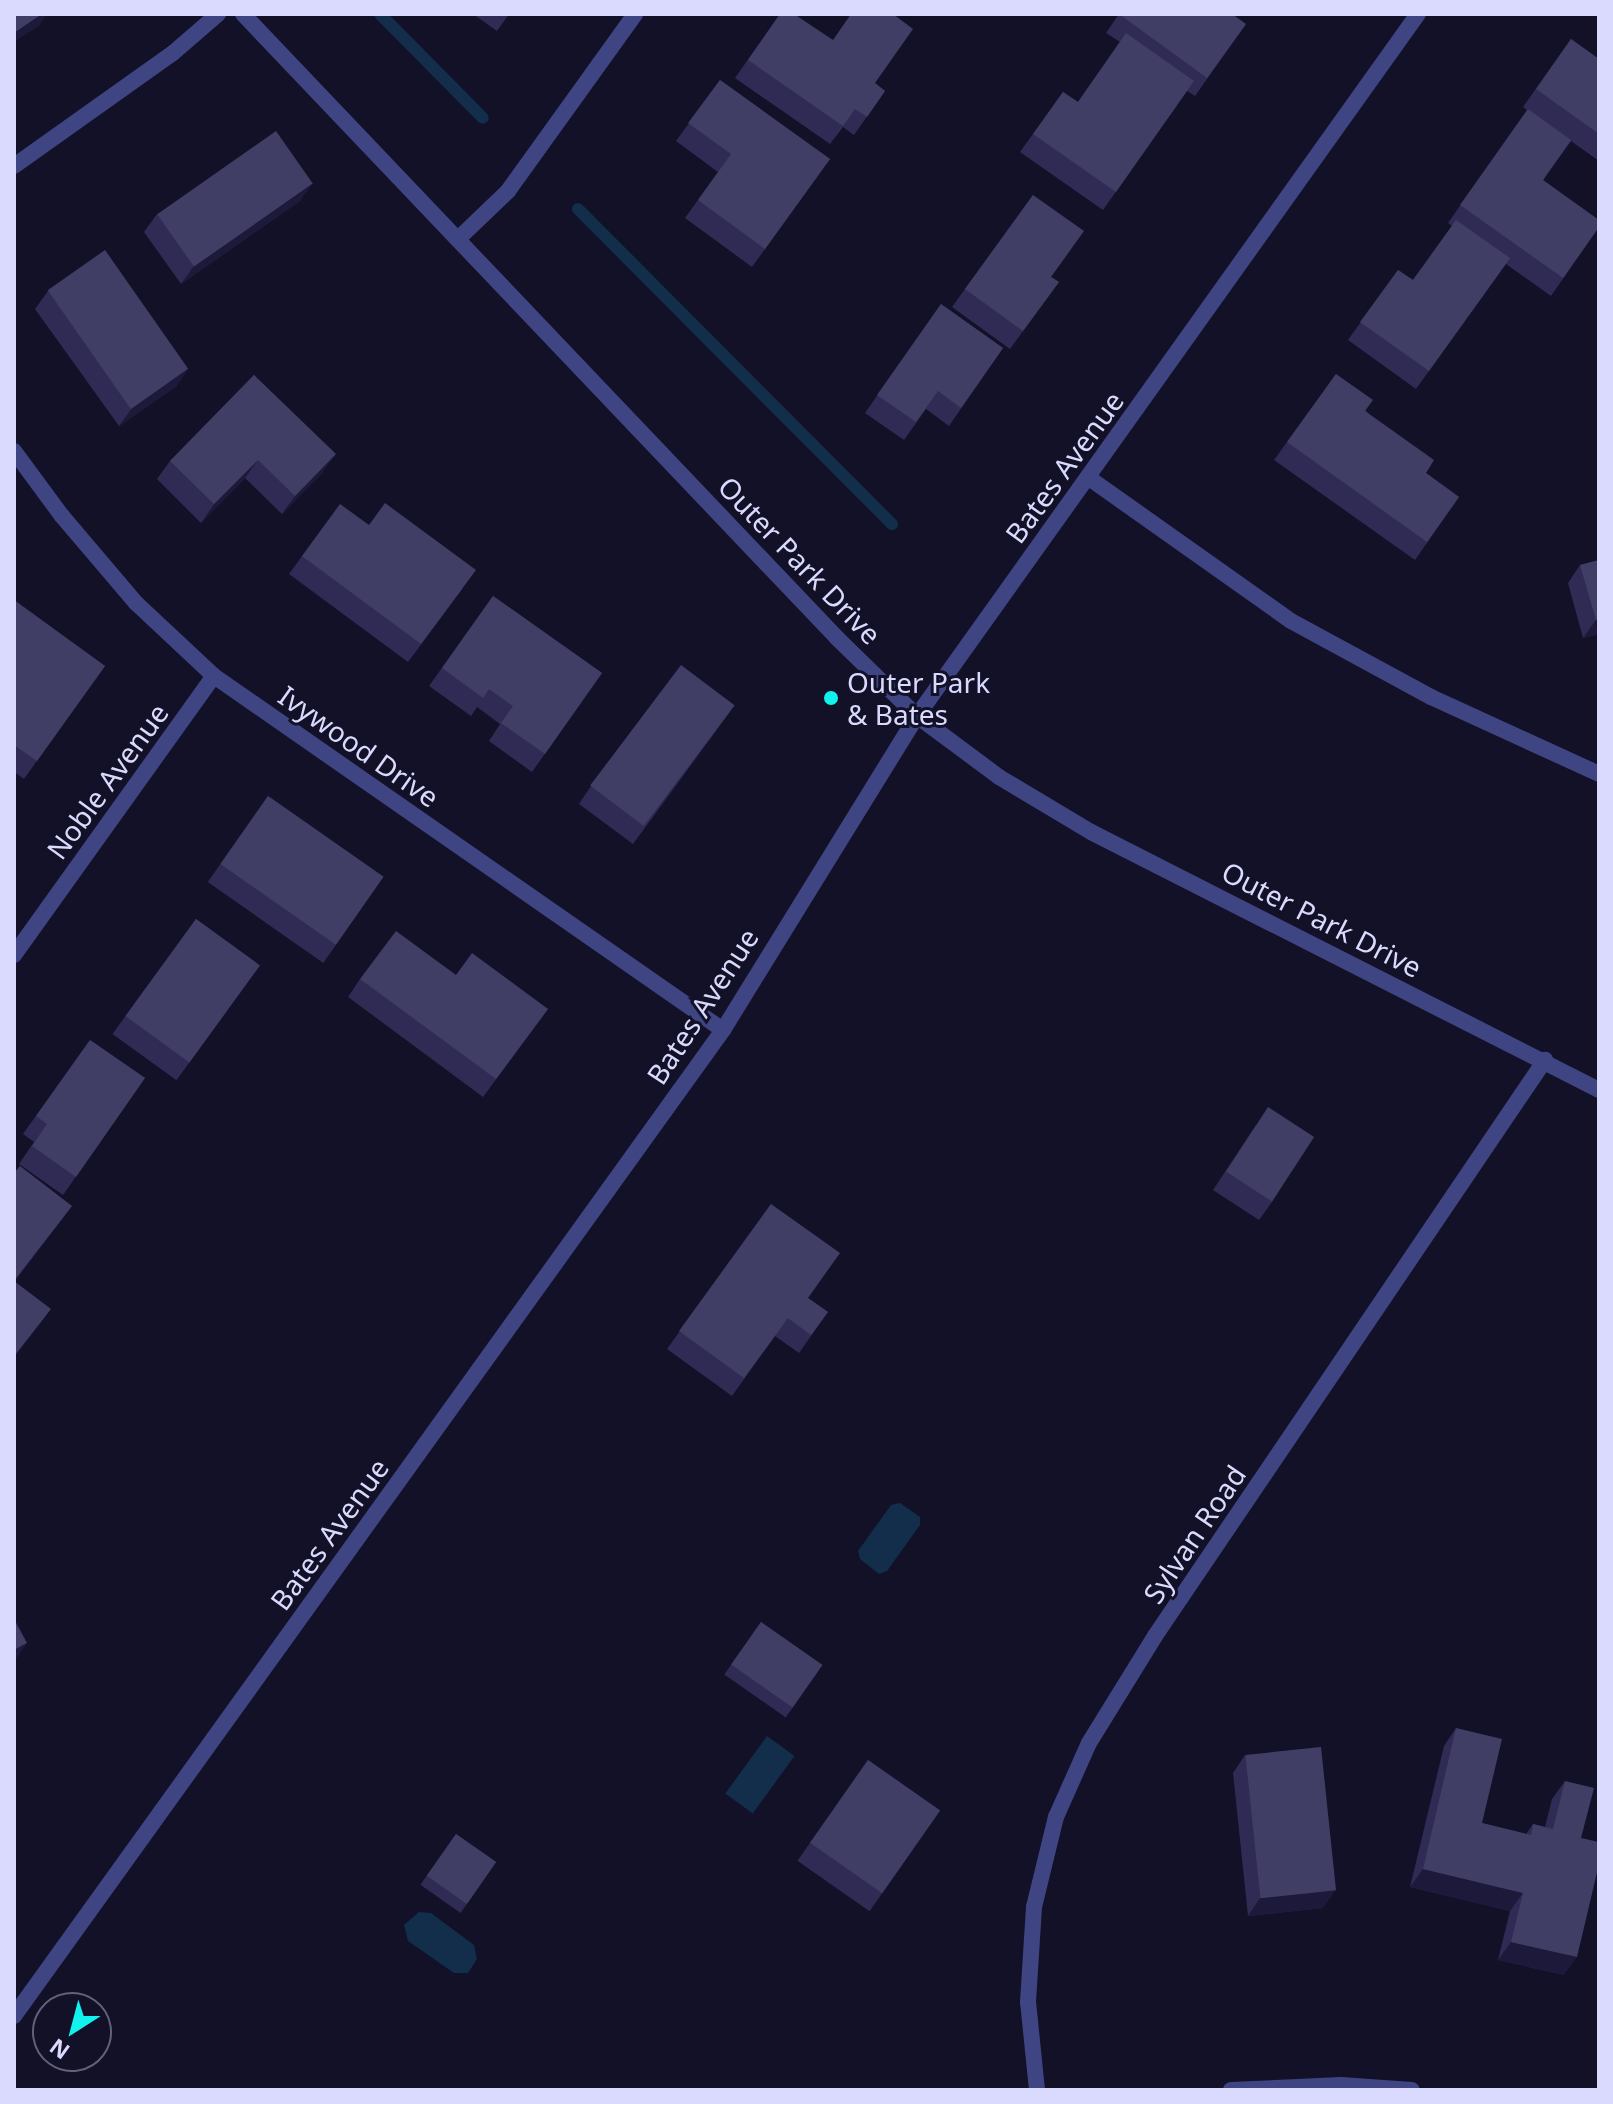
<!DOCTYPE html>
<style>
body{margin:0}
#map{position:relative;width:1613px;height:2104px;overflow:hidden;background:#121127;font-family:"Noto Sans",sans-serif}
div>[style]{position:absolute}
.water>*{inset:0;background:#122e4b;transform-origin:0 0}
.stream>*{height:12px;margin:-6px;padding:0 6px;transform-origin:6px;border-radius:6px;background:#122e4b}
.minor>*{height:16px;margin:-8px;padding:0 8px;transform-origin:8px;border-radius:8px;background:#3f4583}
.tertiary>*{height:16px;margin:-8px;padding:0 8px;transform-origin:8px;border-radius:8px;background:#3f4583}
.wall>*{inset:0;background:#2f2b54;transform-origin:0 0}
.shaded-wall>*{inset:0;background:#1c193a}
.building>*{inset:0;background:#413e66;transform-origin:0 0}
.dots>*{width:22px;height:22px;translate:-50% -50%;box-sizing:border-box;border:4px solid #121127;border-radius:50%}
span{translate:-50% -50%;white-space:nowrap;text-align:center;line-height:1.15;-webkit-text-stroke:6px #121127;paint-order:stroke}
.street-label{font-size:28px;color:#d9dafd}
.poi-label{font-size:28px;color:#d9dafd}
.left{translate:0 -50%;text-align:left}
.frame{position:absolute;inset:0;border:16px solid #d9dafd;pointer-events:none}
.north{position:absolute;left:32px;top:1992px;width:80px;height:80px;box-sizing:border-box;background:#121127;border:2px solid #62617d;border-radius:50%;rotate:216deg;font-size:22px;font-weight:700;line-height:32px;text-align:center;color:#d9dafd}
.north::after{content:'';display:block;margin:auto;width:28px;height:36px;background:#11f2ed;clip-path:polygon(50% 0,100% 100%,50% 72%,0 100%)}
</style>
<div id="map">
<div class="water">
<i style="clip-path:polygon(900px 1503px,920px 1517px,920px 1525px,887px 1571px,879px 1574px,860px 1559px,858px 1551px,891px 1505px)"></i>
<i style="left:767px;top:1736px;width:34px;height:71px;rotate:36deg"></i>
<i style="clip-path:polygon(419px 1912px,431px 1913px,474px 1945px,477px 1959px,468px 1973px,454px 1973px,408px 1941px,404px 1925px)"></i>
</div>
<div class="stream">
<i style="left:380px;top:14px;width:146px;rotate:45.3deg"></i>
<i style="left:578px;top:209px;width:445px;rotate:45.1deg"></i>
</div>
<div class="minor">
<i style="left:14px;top:166px;width:195px;rotate:-35.4deg"></i>
<i style="left:173px;top:53px;width:60px;rotate:-40.9deg"></i>
<i style="left:458px;top:239px;width:69px;rotate:-43.8deg"></i>
<i style="left:508px;top:191px;width:218px;rotate:-54.3deg"></i>
<i style="left:14px;top:451px;width:81px;rotate:53.6deg"></i>
<i style="left:62px;top:516px;width:114px;rotate:49.6deg"></i>
<i style="left:136px;top:603px;width:107px;rotate:43.1deg"></i>
<i style="left:214px;top:676px;width:620px;rotate:34.82deg"></i>
<i style="left:1089px;top:478px;width:247px;rotate:35.3deg"></i>
<i style="left:1291px;top:621px;width:159px;rotate:28.5deg"></i>
<i style="left:1431px;top:697px;width:185px;rotate:24.6deg"></i>
<i style="left:14px;top:955px;width:343px;rotate:-54.4deg"></i>
<i style="left:14px;top:2016px;width:1214px;rotate:-54.28deg"></i>
<i style="left:723px;top:1030px;width:369px;rotate:-58.3deg"></i>
<i style="left:917px;top:716px;width:862px;rotate:-54.49deg"></i>
<i style="left:1037px;top:2090px;width:88px;rotate:-95.8deg"></i>
<i style="left:1028px;top:2002px;width:95px;rotate:-86.4deg"></i>
<i style="left:1034px;top:1907px;width:93px;rotate:-76.3deg"></i>
<i style="left:1056px;top:1817px;width:81px;rotate:-66deg"></i>
<i style="left:1089px;top:1743px;width:126px;rotate:-58.3deg"></i>
<i style="left:1155px;top:1636px;width:696px;rotate:-55.9deg"></i>
<i style="left:1231px;top:2090px;width:110px;rotate:-2.6deg"></i>
<i style="left:1341px;top:2085px;width:71px;rotate:4deg"></i>
</div>
<div class="tertiary">
<i style="left:243px;top:14px;width:862px;rotate:46.41deg"></i>
<i style="left:837px;top:638px;width:112px;rotate:44.3deg"></i>
<i style="left:917px;top:716px;width:102px;rotate:36.6deg"></i>
<i style="left:999px;top:777px;width:107px;rotate:30.9deg"></i>
<i style="left:1091px;top:832px;width:570px;rotate:26.92deg"></i>
</div>
<div class="wall">
<i style="clip-path:polygon(473px 14px,509px 14px,497px 31px)"></i>
<i style="clip-path:polygon(780px 14px,833px 40px,875px 83px,885px 91px,854px 135px,843px 127px,830px 144px,735px 78px)"></i>
<i style="clip-path:polygon(1119px 14px,1246px 24px,1195px 96px,1187px 91px,1103px 210px,1020px 152px,1063px 92px,1078px 102px,1120px 42px,1106px 33px)"></i>
<i style="clip-path:polygon(1571px 39px,1599px 59px,1599px 161px,1571px 141px,1543px 180px,1599px 227px,1551px 296px,1506px 264px,1416px 389px,1348px 340px,1398px 270px,1413px 280px,1452px 226px,1448px 223px,1527px 110px,1523px 107px)"></i>
<i style="clip-path:polygon(720px 80px,830px 159px,752px 267px,685px 218px,718px 172px,676px 141px)"></i>
<i style="clip-path:polygon(1033px 195px,1051px 277px,1059px 282px,1010px 349px,952px 307px)"></i>
<i style="clip-path:polygon(300px 201px,181px 284px,144px 232px,157px 214px)"></i>
<i style="clip-path:polygon(48px 291px,177px 386px,119px 426px,35px 309px)"></i>
<i style="clip-path:polygon(941px 304px,1003px 348px,949px 426px,926px 409px,904px 440px,865px 413px)"></i>
<i style="clip-path:polygon(1336px 374px,1366px 411px,1426px 473px,1459px 497px,1415px 560px,1274px 460px)"></i>
<i style="clip-path:polygon(254px 375px,323px 472px,282px 514px,245px 478px,201px 523px,157px 479px,170px 461px)"></i>
<i style="clip-path:polygon(369px 525px,463px 588px,408px 662px,289px 574px,302px 556px)"></i>
<i style="clip-path:polygon(1599px 560px,1599px 634px,1583px 638px,1568px 583px,1580px 565px)"></i>
<i style="clip-path:polygon(493px 596px,602px 673px,532px 772px,489px 741px,500px 724px,477px 707px,471px 716px,429px 686px)"></i>
<i style="clip-path:polygon(14px 600px,105px 666px,24px 779px,14px 772px)"></i>
<i style="clip-path:polygon(735px 705px,633px 844px,579px 804px,591px 786px)"></i>
<i style="left:268px;top:796px;width:141px;height:105px;rotate:35deg"></i>
<i style="left:196px;top:919px;width:79px;height:142px;rotate:36deg"></i>
<i style="clip-path:polygon(456px 975px,548px 1009px,483px 1097px,348px 997px,360px 979px)"></i>
<i style="clip-path:polygon(90px 1040px,145px 1078px,63px 1195px,19px 1164px,34px 1142px,23px 1134px)"></i>
<i style="clip-path:polygon(1256px 1125px,1272px 1202px,1259px 1220px,1213px 1190px)"></i>
<i style="clip-path:polygon(771px 1204px,808px 1298px,828px 1312px,799px 1353px,775px 1336px,732px 1396px,667px 1349px)"></i>
<i style="left:761px;top:1622px;width:75px;height:64px;rotate:35deg"></i>
<i style="clip-path:polygon(1456px 1728px,1482px 1823px,1526px 1834px,1533px 1824px,1545px 1827px,1552px 1799px,1565px 1781px,1581px 1838px,1564px 1975px,1498px 1960px,1510px 1911px,1410px 1887px,1444px 1746px)"></i>
<i style="clip-path:polygon(1245px 1755px,1323px 1908px,1248px 1916px,1233px 1773px)"></i>
<i style="left:868px;top:1760px;width:88px;height:123px;rotate:35deg"></i>
<i style="left:456px;top:1834px;width:49px;height:62px;rotate:35deg"></i>
</div>
<div class="shaded-wall">
<i style="clip-path:polygon(42px 14px,47px 14px,39px 26px,14px 42px,14px 33px)"></i>
<i style="clip-path:polygon(313px 183px,300px 201px,181px 284px,194px 266px)"></i>
<i style="clip-path:polygon(189px 368px,177px 386px,119px 426px,132px 408px)"></i>
<i style="clip-path:polygon(336px 454px,323px 472px,282px 514px,295px 496px)"></i>
<i style="clip-path:polygon(258px 460px,245px 478px,201px 523px,214px 504px)"></i>
<i style="clip-path:polygon(1599px 619px,1599px 634px,1583px 638px,1596px 620px)"></i>
<i style="clip-path:polygon(72px 1206px,59px 1224px,14px 1283px,14px 1281px)"></i>
<i style="clip-path:polygon(51px 1309px,38px 1327px,14px 1358px,15px 1355px)"></i>
<i style="clip-path:polygon(27px 1643px,14px 1662px,14px 1650px)"></i>
<i style="clip-path:polygon(1423px 1869px,1523px 1893px,1510px 1911px,1410px 1887px)"></i>
<i style="clip-path:polygon(1336px 1890px,1323px 1908px,1248px 1916px,1260px 1898px)"></i>
<i style="clip-path:polygon(1511px 1942px,1577px 1957px,1564px 1975px,1498px 1960px)"></i>
</div>
<div class="building">
<i style="clip-path:polygon(14px 14px,42px 14px,14px 33px)"></i>
<i style="clip-path:polygon(780px 14px,794px 14px,833px 40px,851px 14px,893px 14px,913px 29px,875px 83px,885px 91px,867px 117px,855px 109px,843px 126px,748px 60px)"></i>
<i style="clip-path:polygon(1119px 14px,1232px 14px,1246px 24px,1207px 78px)"></i>
<i style="clip-path:polygon(1126px 33px,1194px 81px,1116px 192px,1033px 134px,1063px 92px,1078px 102px)"></i>
<i style="clip-path:polygon(1571px 39px,1599px 59px,1599px 134px,1536px 89px)"></i>
<i style="clip-path:polygon(720px 80px,830px 159px,765px 249px,698px 200px,731px 154px,688px 123px)"></i>
<i style="clip-path:polygon(1528px 109px,1571px 140px,1543px 180px,1599px 220px,1599px 227px,1563px 278px,1460px 205px)"></i>
<i style="left:276px;top:131px;width:64px;height:145px;rotate:55deg"></i>
<i style="clip-path:polygon(1033px 195px,1084px 231px,1051px 277px,1059px 282px,1023px 331px,965px 289px)"></i>
<i style="clip-path:polygon(1456px 220px,1510px 258px,1429px 371px,1360px 322px,1398px 270px,1413px 280px)"></i>
<i style="left:105px;top:250px;width:145px;height:70px;rotate:55deg"></i>
<i style="clip-path:polygon(941px 304px,1003px 348px,961px 408px,938px 391px,916px 422px,877px 395px)"></i>
<i style="clip-path:polygon(1336px 374px,1373px 400px,1365px 411px,1434px 460px,1426px 473px,1459px 497px,1427px 542px,1287px 442px)"></i>
<i style="clip-path:polygon(254px 375px,336px 454px,295px 496px,258px 460px,214px 504px,170px 461px)"></i>
<i style="clip-path:polygon(385px 503px,476px 570px,421px 644px,302px 556px,340px 504px,369px 525px)"></i>
<i style="clip-path:polygon(1599px 560px,1599px 619px,1596px 620px,1580px 565px)"></i>
<i style="clip-path:polygon(493px 596px,602px 673px,545px 754px,501px 723px,513px 706px,489px 689px,483px 698px,442px 668px)"></i>
<i style="clip-path:polygon(14px 600px,105px 666px,37px 761px,14px 745px)"></i>
<i style="left:681px;top:665px;width:67px;height:151px;rotate:37deg"></i>
<i style="left:268px;top:796px;width:141px;height:83px;rotate:35deg"></i>
<i style="left:196px;top:919px;width:79px;height:120px;rotate:36deg"></i>
<i style="clip-path:polygon(396px 931px,456px 975px,472px 953px,548px 1009px,496px 1079px,360px 979px)"></i>
<i style="clip-path:polygon(90px 1040px,145px 1078px,76px 1177px,32px 1146px,47px 1124px,36px 1116px)"></i>
<i style="left:1268px;top:1107px;width:55px;height:77px;rotate:33deg"></i>
<i style="clip-path:polygon(20px 1166px,72px 1206px,14px 1281px,51px 1309px,15px 1355px,14px 1354px,14px 1173px)"></i>
<i style="clip-path:polygon(771px 1204px,840px 1253px,808px 1298px,828px 1312px,811px 1335px,788px 1318px,744px 1378px,679px 1331px)"></i>
<i style="clip-path:polygon(14px 1619px,27px 1643px,14px 1650px)"></i>
<i style="left:761px;top:1622px;width:75px;height:52px;rotate:35deg"></i>
<i style="clip-path:polygon(1456px 1728px,1502px 1739px,1482px 1823px,1531px 1835px,1533px 1824px,1553px 1829px,1565px 1781px,1594px 1788px,1581px 1838px,1599px 1842px,1599px 1864px,1577px 1957px,1511px 1942px,1523px 1893px,1423px 1869px)"></i>
<i style="left:1321px;top:1747px;width:144px;height:76px;rotate:84deg"></i>
<i style="left:868px;top:1760px;width:88px;height:101px;rotate:35deg"></i>
<i style="left:456px;top:1834px;width:49px;height:51px;rotate:35deg"></i>
</div>
<div class="dots">
<i style="left:831px;top:698px;background:#11f2ed"></i>
</div>
<div class="street-label">
<span style="left:1064px;top:467px;rotate:-54deg">Bates Avenue</span>
<span style="left:800px;top:560px;rotate:46deg">Outer Park Drive</span>
<span style="left:359px;top:746px;rotate:35deg">Ivywood Drive</span>
<span style="left:107px;top:781px;rotate:-54deg">Noble Avenue</span>
<span style="left:1322px;top:919px;rotate:27deg">Outer Park Drive</span>
<span style="left:702px;top:1006px;rotate:-57deg">Bates Avenue</span>
<span style="left:329px;top:1534px;rotate:-54deg">Bates Avenue</span>
<span style="left:1194px;top:1534px;rotate:-56deg">Sylvan Road</span>
</div>
<div class="poi-label">
<span class="left" style="left:847px;top:698px">Outer Park<br>&amp; Bates</span>
</div>
<div class="frame"></div>
<div class="north">N</div>
</div>
